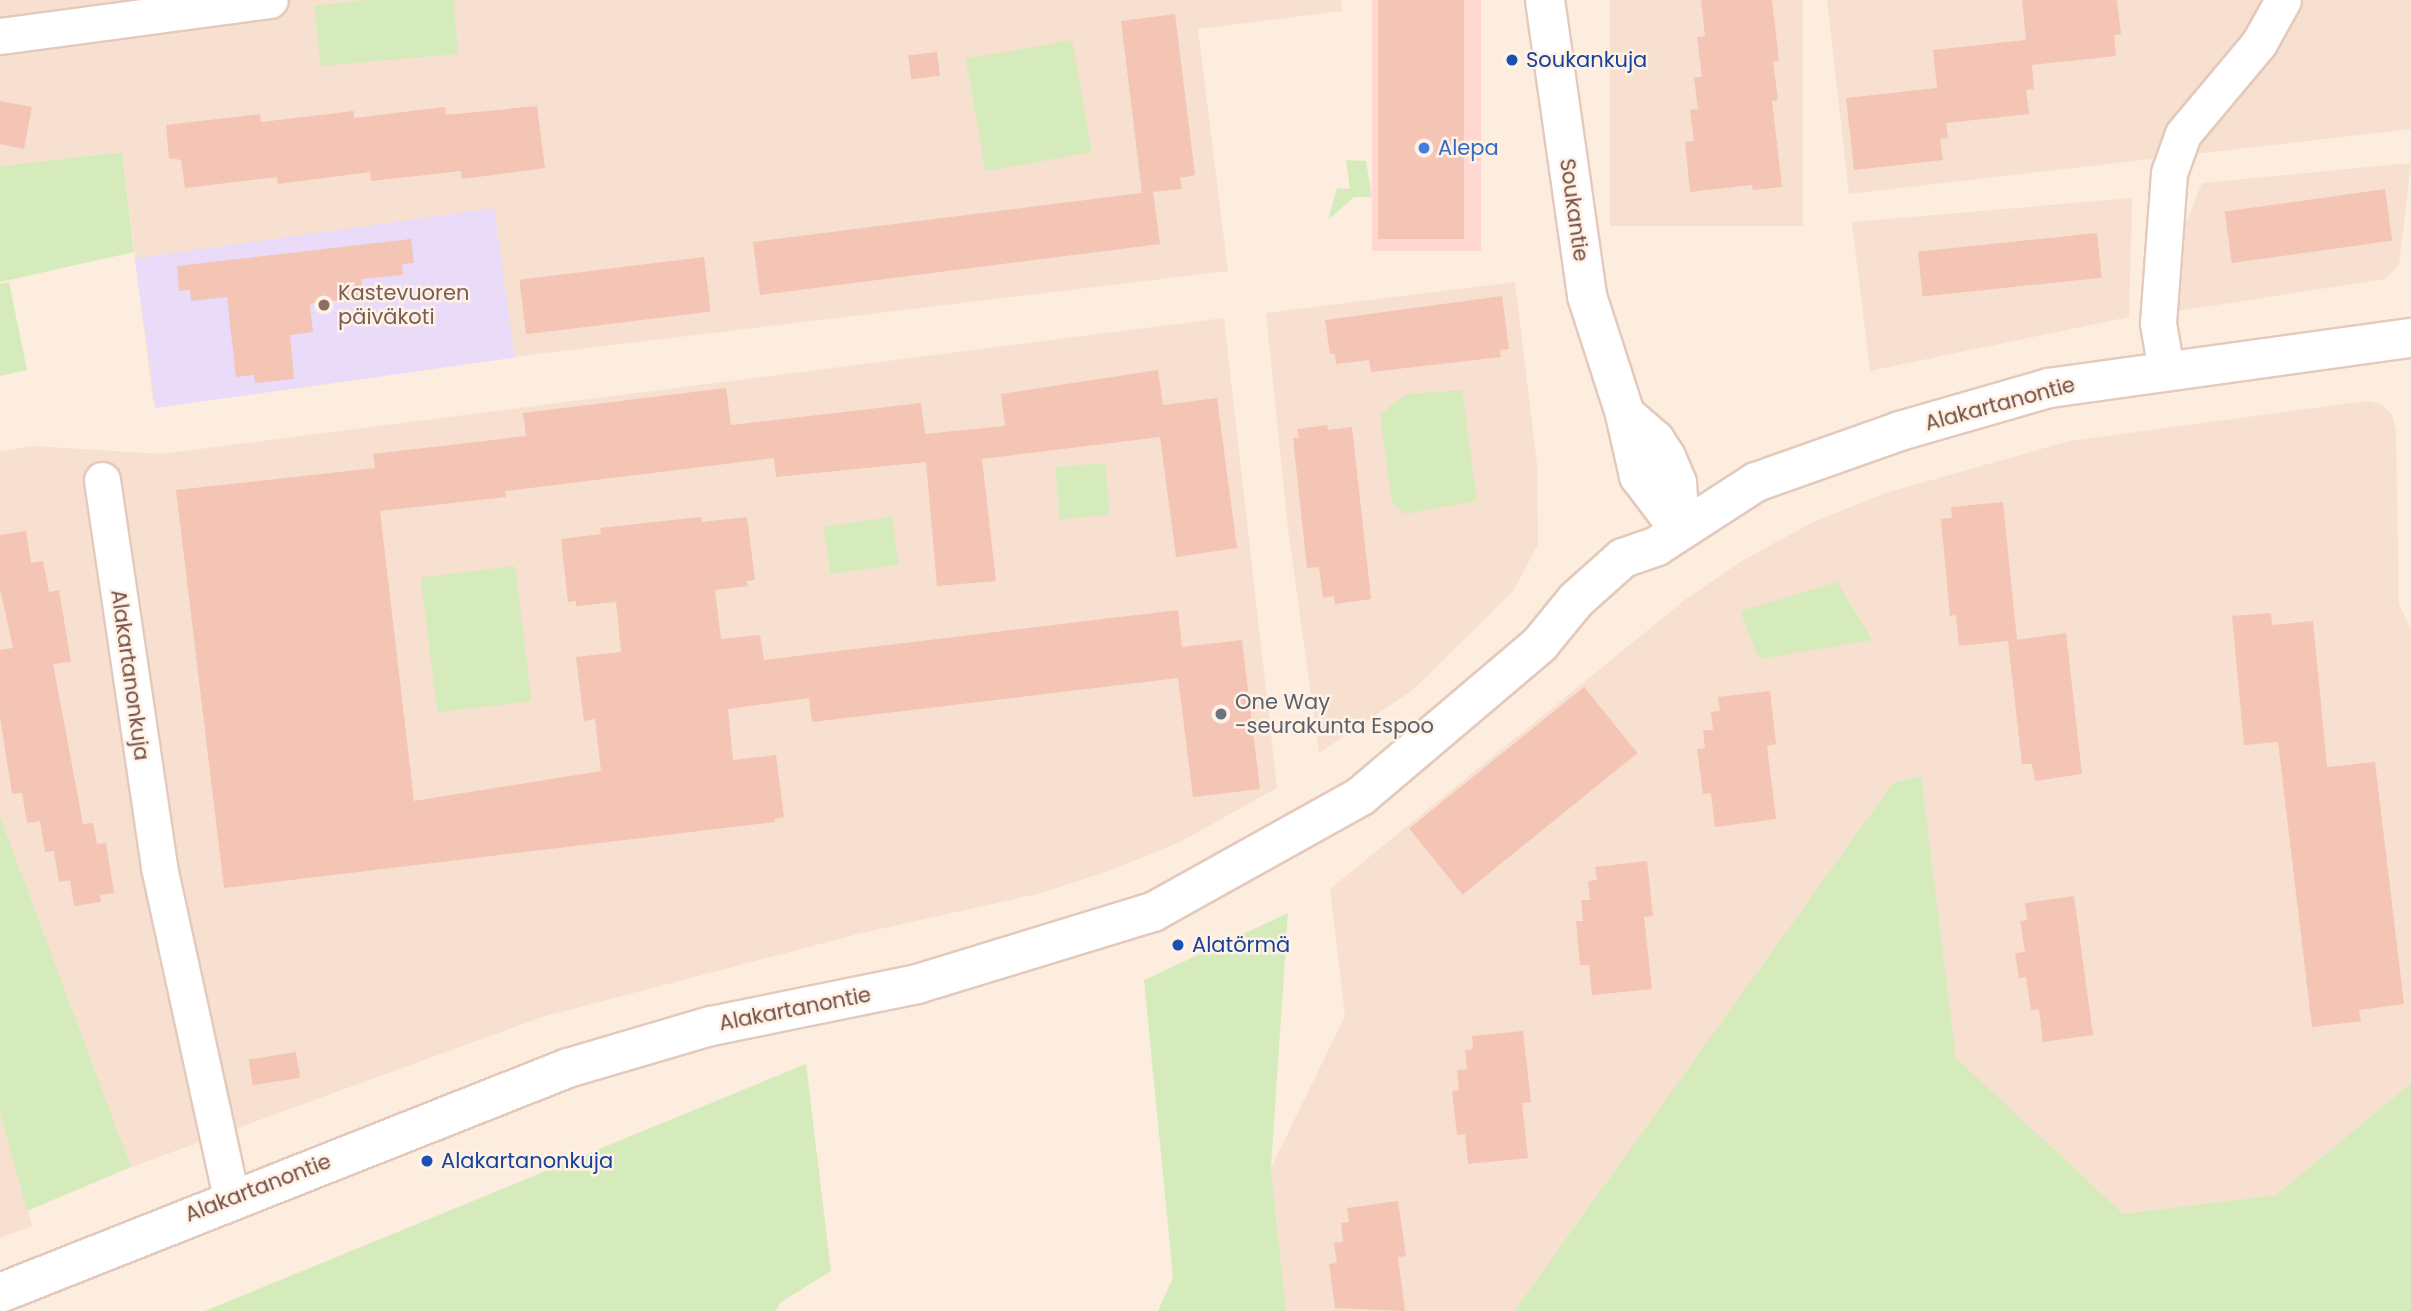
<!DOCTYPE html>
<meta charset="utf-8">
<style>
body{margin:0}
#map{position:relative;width:2411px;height:1311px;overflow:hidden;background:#fdedde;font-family:Poppins,sans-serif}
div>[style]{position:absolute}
.residential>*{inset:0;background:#f7e0cf;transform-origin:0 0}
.commercial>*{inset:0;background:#ffd8d1;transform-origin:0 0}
.education>*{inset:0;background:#eadbf9;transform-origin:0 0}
.green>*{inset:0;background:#d6ebbc;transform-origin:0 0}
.building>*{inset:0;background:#f4c4b4;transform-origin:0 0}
.roads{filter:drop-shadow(2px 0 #e4c9bd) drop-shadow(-2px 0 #e4c9bd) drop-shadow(0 2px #e4c9bd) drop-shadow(0 -2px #e4c9bd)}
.street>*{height:35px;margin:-17.5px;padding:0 17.5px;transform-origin:17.5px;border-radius:17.5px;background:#fff}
.secondary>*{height:38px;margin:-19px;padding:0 19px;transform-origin:19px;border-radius:19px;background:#fff}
.dots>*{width:19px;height:19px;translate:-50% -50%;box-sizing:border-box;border:4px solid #fff1e5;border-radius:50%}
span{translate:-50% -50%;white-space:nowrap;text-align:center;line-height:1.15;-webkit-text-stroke:5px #fff1e5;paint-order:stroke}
.transit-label{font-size:21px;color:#164399}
.left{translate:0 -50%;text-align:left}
.shop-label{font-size:21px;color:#366cbe}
.street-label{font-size:21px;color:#744f45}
.education-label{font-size:21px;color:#785e54}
.worship-label{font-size:21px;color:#5b616d}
</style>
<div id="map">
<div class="residential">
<i style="clip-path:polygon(0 0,1341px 0,1342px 11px,1198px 29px,1228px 271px,153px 400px,122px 152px,0 166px)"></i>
<i style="left:1610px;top:0;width:193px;height:226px"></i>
<i style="clip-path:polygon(1827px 0,2411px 0,2411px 129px,1849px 194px)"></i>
<i style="clip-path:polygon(2411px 163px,2399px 265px,2385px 279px,2178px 311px,2183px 230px,2202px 183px)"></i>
<i style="clip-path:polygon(2132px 198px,2129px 317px,1870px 371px,1852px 222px)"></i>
<i style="clip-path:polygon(1515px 282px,1537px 464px,1538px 544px,1514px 590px,1413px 690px,1319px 753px,1288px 529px,1266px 313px)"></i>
<i style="clip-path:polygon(1224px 318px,1277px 788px,1180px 842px,1106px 872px,1041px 893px,858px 934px,542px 1017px,131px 1167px,0 816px,0 451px,34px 446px,161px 454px)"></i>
<i style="clip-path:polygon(2367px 401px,2381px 404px,2392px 415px,2396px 431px,2399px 604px,2411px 630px,2411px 1083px,2276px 1195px,2117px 1215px,1956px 1058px,1920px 776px,1893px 784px,1514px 1311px,1286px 1311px,1271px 1168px,1345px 1016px,1330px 889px,1686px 599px,1742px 561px,1811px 523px,1886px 493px,2069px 441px)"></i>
<i style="clip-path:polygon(0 1112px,32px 1226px,0 1238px)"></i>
</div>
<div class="commercial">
<i style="left:1372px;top:0;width:109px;height:251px"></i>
</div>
<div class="education">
<i style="left:494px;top:208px;width:151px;height:363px;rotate:82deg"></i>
</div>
<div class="green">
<i style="clip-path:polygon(367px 0,454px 0,458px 54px,321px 66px,314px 6px)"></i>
<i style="left:1072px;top:40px;width:114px;height:108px;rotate:80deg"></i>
<i style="clip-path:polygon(122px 152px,134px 252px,0 282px,0 166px)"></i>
<i style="clip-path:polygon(1346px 160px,1366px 161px,1372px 197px,1354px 197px,1328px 220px,1337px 188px,1350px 189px)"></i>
<i style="clip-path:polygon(9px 282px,27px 370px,0 376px,0 284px)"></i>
<i style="clip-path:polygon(1462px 390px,1477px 501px,1405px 514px,1392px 503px,1380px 414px,1407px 394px)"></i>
<i style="left:1105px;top:463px;width:52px;height:50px;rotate:85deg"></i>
<i style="left:892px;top:517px;width:48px;height:69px;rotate:82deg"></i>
<i style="left:515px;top:566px;width:136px;height:95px;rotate:83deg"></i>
<i style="clip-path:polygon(1837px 582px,1872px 640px,1759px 659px,1740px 611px)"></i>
<i style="clip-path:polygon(1921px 776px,1956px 1058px,2123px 1214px,2276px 1195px,2411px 1083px,2411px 1311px,1514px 1311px,1893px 783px)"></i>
<i style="clip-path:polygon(0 816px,131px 1167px,27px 1211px,0 1112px)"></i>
<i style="clip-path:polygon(1288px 913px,1271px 1168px,1286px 1311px,1158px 1311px,1173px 1277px,1144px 980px)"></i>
<i style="clip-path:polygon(806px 1064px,831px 1271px,781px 1302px,775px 1311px,205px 1311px)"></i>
</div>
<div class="building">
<i style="left:1378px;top:0;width:86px;height:239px"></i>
<i style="clip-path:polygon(1701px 0,1772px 0,1779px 61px,1773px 61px,1778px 100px,1772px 101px,1782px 187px,1753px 190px,1752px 185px,1690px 192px,1685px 142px,1694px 141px,1690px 110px,1698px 109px,1694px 77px,1702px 77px,1697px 37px,1705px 36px)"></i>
<i style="clip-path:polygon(2022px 0,2117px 0,2121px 34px,2114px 35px,2116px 56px,2032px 65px,2034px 89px,2026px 90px,2029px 114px,1946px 123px,1948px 138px,1940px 139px,1943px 160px,1854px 170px,1846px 98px,1937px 88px,1933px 50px,2026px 40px)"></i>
<i style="clip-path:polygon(1175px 14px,1195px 175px,1180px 178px,1182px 189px,1153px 192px,1160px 244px,760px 295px,753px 242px,1142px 193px,1121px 21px)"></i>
<i style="left:937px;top:52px;width:24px;height:29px;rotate:83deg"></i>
<i style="clip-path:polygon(0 101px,32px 107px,24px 149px,0 144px)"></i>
<i style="clip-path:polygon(537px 106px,545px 168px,462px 179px,461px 171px,371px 181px,370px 172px,278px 184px,277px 177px,185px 188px,181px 160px,169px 158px,166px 125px,260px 114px,261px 122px,354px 111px,354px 118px,445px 107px,446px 115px)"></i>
<i style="left:2385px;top:189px;width:52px;height:162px;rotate:82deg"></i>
<i style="left:2097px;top:233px;width:45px;height:180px;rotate:84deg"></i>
<i style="clip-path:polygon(411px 239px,414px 263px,402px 264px,403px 275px,361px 279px,364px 297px,310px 304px,313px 332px,290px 335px,294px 379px,255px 383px,254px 375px,236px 377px,227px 297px,191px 301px,190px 290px,179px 291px,177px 266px)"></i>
<i style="left:704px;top:257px;width:55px;height:186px;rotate:83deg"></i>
<i style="clip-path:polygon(1502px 296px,1509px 349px,1500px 350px,1501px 357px,1371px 372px,1369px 360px,1336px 364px,1335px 354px,1330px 354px,1325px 320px)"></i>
<i style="clip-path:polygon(1158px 370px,1163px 405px,1217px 398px,1237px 548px,1176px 557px,1160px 437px,982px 459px,996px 581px,937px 586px,926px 462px,776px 477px,774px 458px,505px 491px,506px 497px,380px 511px,414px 801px,601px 771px,595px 719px,584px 721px,576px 657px,621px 652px,616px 602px,576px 606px,576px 601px,568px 602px,561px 539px,601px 534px,600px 528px,701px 517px,702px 522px,747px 517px,755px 580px,747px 581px,748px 586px,715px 590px,721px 639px,760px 635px,764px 660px,1178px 610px,1182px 647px,1242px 640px,1260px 789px,1193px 797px,1178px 678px,812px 722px,809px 698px,728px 709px,733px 760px,776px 755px,784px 817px,774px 819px,775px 822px,224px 888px,176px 490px,375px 468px,373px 454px,526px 436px,523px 413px,726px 388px,731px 425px,921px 403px,925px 434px,1005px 426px,1001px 394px)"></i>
<i style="clip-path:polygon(1327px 425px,1328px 430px,1352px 427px,1371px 599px,1335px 604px,1334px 596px,1323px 598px,1319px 567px,1307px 568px,1293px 438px,1299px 438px,1297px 429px)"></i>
<i style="clip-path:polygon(2003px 502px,2017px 640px,2066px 633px,2082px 774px,2035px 781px,2032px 764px,2022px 764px,2008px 641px,1959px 646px,1956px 615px,1950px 616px,1941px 519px,1952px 518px,1951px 507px)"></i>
<i style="clip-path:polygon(26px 531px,31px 563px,43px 561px,49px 592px,59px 590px,71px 662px,53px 664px,83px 824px,93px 823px,97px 844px,106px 843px,114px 893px,100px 895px,101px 902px,74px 906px,70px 880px,59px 882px,54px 851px,45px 852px,40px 821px,27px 823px,22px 793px,12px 794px,0 716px,0 650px,13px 648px,0 589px,0 535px)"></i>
<i style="clip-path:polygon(2271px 613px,2272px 625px,2313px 621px,2327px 767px,2375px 762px,2404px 1004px,2359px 1010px,2361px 1021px,2312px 1027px,2278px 742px,2244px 745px,2232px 616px)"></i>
<i style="left:1584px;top:687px;width:85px;height:225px;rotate:51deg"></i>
<i style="clip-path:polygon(1770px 691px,1776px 744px,1767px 746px,1776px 819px,1715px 827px,1711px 793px,1703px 794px,1697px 749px,1705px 748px,1703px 730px,1713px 730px,1711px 712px,1720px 711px,1718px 697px)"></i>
<i style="clip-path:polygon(1647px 861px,1653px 916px,1644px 917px,1652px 989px,1592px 995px,1589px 965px,1580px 965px,1576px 921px,1583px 921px,1581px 900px,1590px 900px,1588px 881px,1597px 880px,1595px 867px)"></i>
<i style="clip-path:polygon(2074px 896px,2093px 1035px,2043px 1042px,2039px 1009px,2031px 1010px,2026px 977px,2019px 978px,2015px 953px,2025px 952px,2020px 921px,2027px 920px,2025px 903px)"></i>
<i style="clip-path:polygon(1523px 1031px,1531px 1102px,1522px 1103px,1528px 1158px,1468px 1164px,1465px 1134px,1457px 1135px,1452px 1091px,1459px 1090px,1457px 1070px,1467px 1069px,1465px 1050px,1473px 1049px,1472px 1036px)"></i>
<i style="left:296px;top:1052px;width:26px;height:48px;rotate:81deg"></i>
<i style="clip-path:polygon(1398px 1201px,1406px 1256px,1398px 1257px,1405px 1311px,1335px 1308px,1329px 1264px,1337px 1263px,1334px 1243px,1343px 1242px,1341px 1223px,1349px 1222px,1347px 1208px)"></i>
</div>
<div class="roads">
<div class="street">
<i style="left:0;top:36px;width:272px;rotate:-7.6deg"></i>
<i style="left:2166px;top:370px;width:48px;rotate:-99.7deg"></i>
<i style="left:2158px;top:323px;width:150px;rotate:-85.8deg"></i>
<i style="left:2169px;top:173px;width:41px;rotate:-70.3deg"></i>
<i style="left:2183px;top:134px;width:119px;rotate:-50.1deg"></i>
<i style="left:2259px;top:43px;width:49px;rotate:-60.8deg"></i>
<i style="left:102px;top:480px;width:391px;rotate:81.6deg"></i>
<i style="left:159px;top:867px;width:339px;rotate:77.7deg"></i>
</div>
<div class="secondary">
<i style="left:1545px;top:0;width:299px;rotate:81.9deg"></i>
<i style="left:1587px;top:296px;width:124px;rotate:72.1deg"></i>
<i style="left:1625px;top:414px;width:64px;rotate:77.3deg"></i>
<i style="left:1639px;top:476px;width:68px;rotate:52.8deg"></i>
<i style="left:1625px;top:414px;width:40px;rotate:41deg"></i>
<i style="left:1655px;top:440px;width:20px;rotate:57deg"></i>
<i style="left:1666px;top:457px;width:28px;rotate:67deg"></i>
<i style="left:1677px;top:483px;width:47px;rotate:86.3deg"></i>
<i style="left:0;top:1293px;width:611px;rotate:-21.61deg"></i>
<i style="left:568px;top:1068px;width:149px;rotate:-16.4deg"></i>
<i style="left:711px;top:1026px;width:210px;rotate:-11.5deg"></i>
<i style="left:917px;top:984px;width:247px;rotate:-17deg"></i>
<i style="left:1153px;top:912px;width:238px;rotate:-29.1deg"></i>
<i style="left:1361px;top:796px;width:235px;rotate:-40.3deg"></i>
<i style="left:1540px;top:644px;width:57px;rotate:-50.7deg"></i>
<i style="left:1576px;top:600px;width:63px;rotate:-41.8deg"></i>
<i style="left:1623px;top:558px;width:36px;rotate:-19deg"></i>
<i style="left:1657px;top:546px;width:118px;rotate:-32.9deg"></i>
<i style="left:1756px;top:482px;width:153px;rotate:-19.5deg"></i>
<i style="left:1900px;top:431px;width:155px;rotate:-16.1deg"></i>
<i style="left:2049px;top:388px;width:365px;rotate:-7.9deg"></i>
</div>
</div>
<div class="dots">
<i style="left:1512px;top:60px;background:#1a4fb4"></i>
<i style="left:1424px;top:148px;background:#3f7fe0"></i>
<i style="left:324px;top:305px;background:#8d6e63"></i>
<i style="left:1221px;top:714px;background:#6b7280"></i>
<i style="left:1178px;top:945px;background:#1a4fb4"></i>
<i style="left:427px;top:1161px;background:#1a4fb4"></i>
</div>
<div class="transit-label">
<span class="left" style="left:1526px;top:60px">Soukankuja</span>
<span class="left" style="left:1192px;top:945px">Alatörmä</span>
<span class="left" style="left:441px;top:1161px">Alakartanonkuja</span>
</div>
<div class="shop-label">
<span class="left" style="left:1438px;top:148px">Alepa</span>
</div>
<div class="street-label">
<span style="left:1574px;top:210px;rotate:82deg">Soukantie</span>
<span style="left:2000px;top:404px;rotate:-15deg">Alakartanontie</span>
<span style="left:130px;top:675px;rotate:82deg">Alakartanonkuja</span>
<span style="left:795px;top:1009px;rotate:-11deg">Alakartanontie</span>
<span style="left:258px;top:1188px;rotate:-21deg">Alakartanontie</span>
</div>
<div class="education-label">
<span class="left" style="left:338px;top:305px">Kastevuoren<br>päiväkoti</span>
</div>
<div class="worship-label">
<span class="left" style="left:1235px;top:714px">One Way<br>-seurakunta Espoo</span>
</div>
</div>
